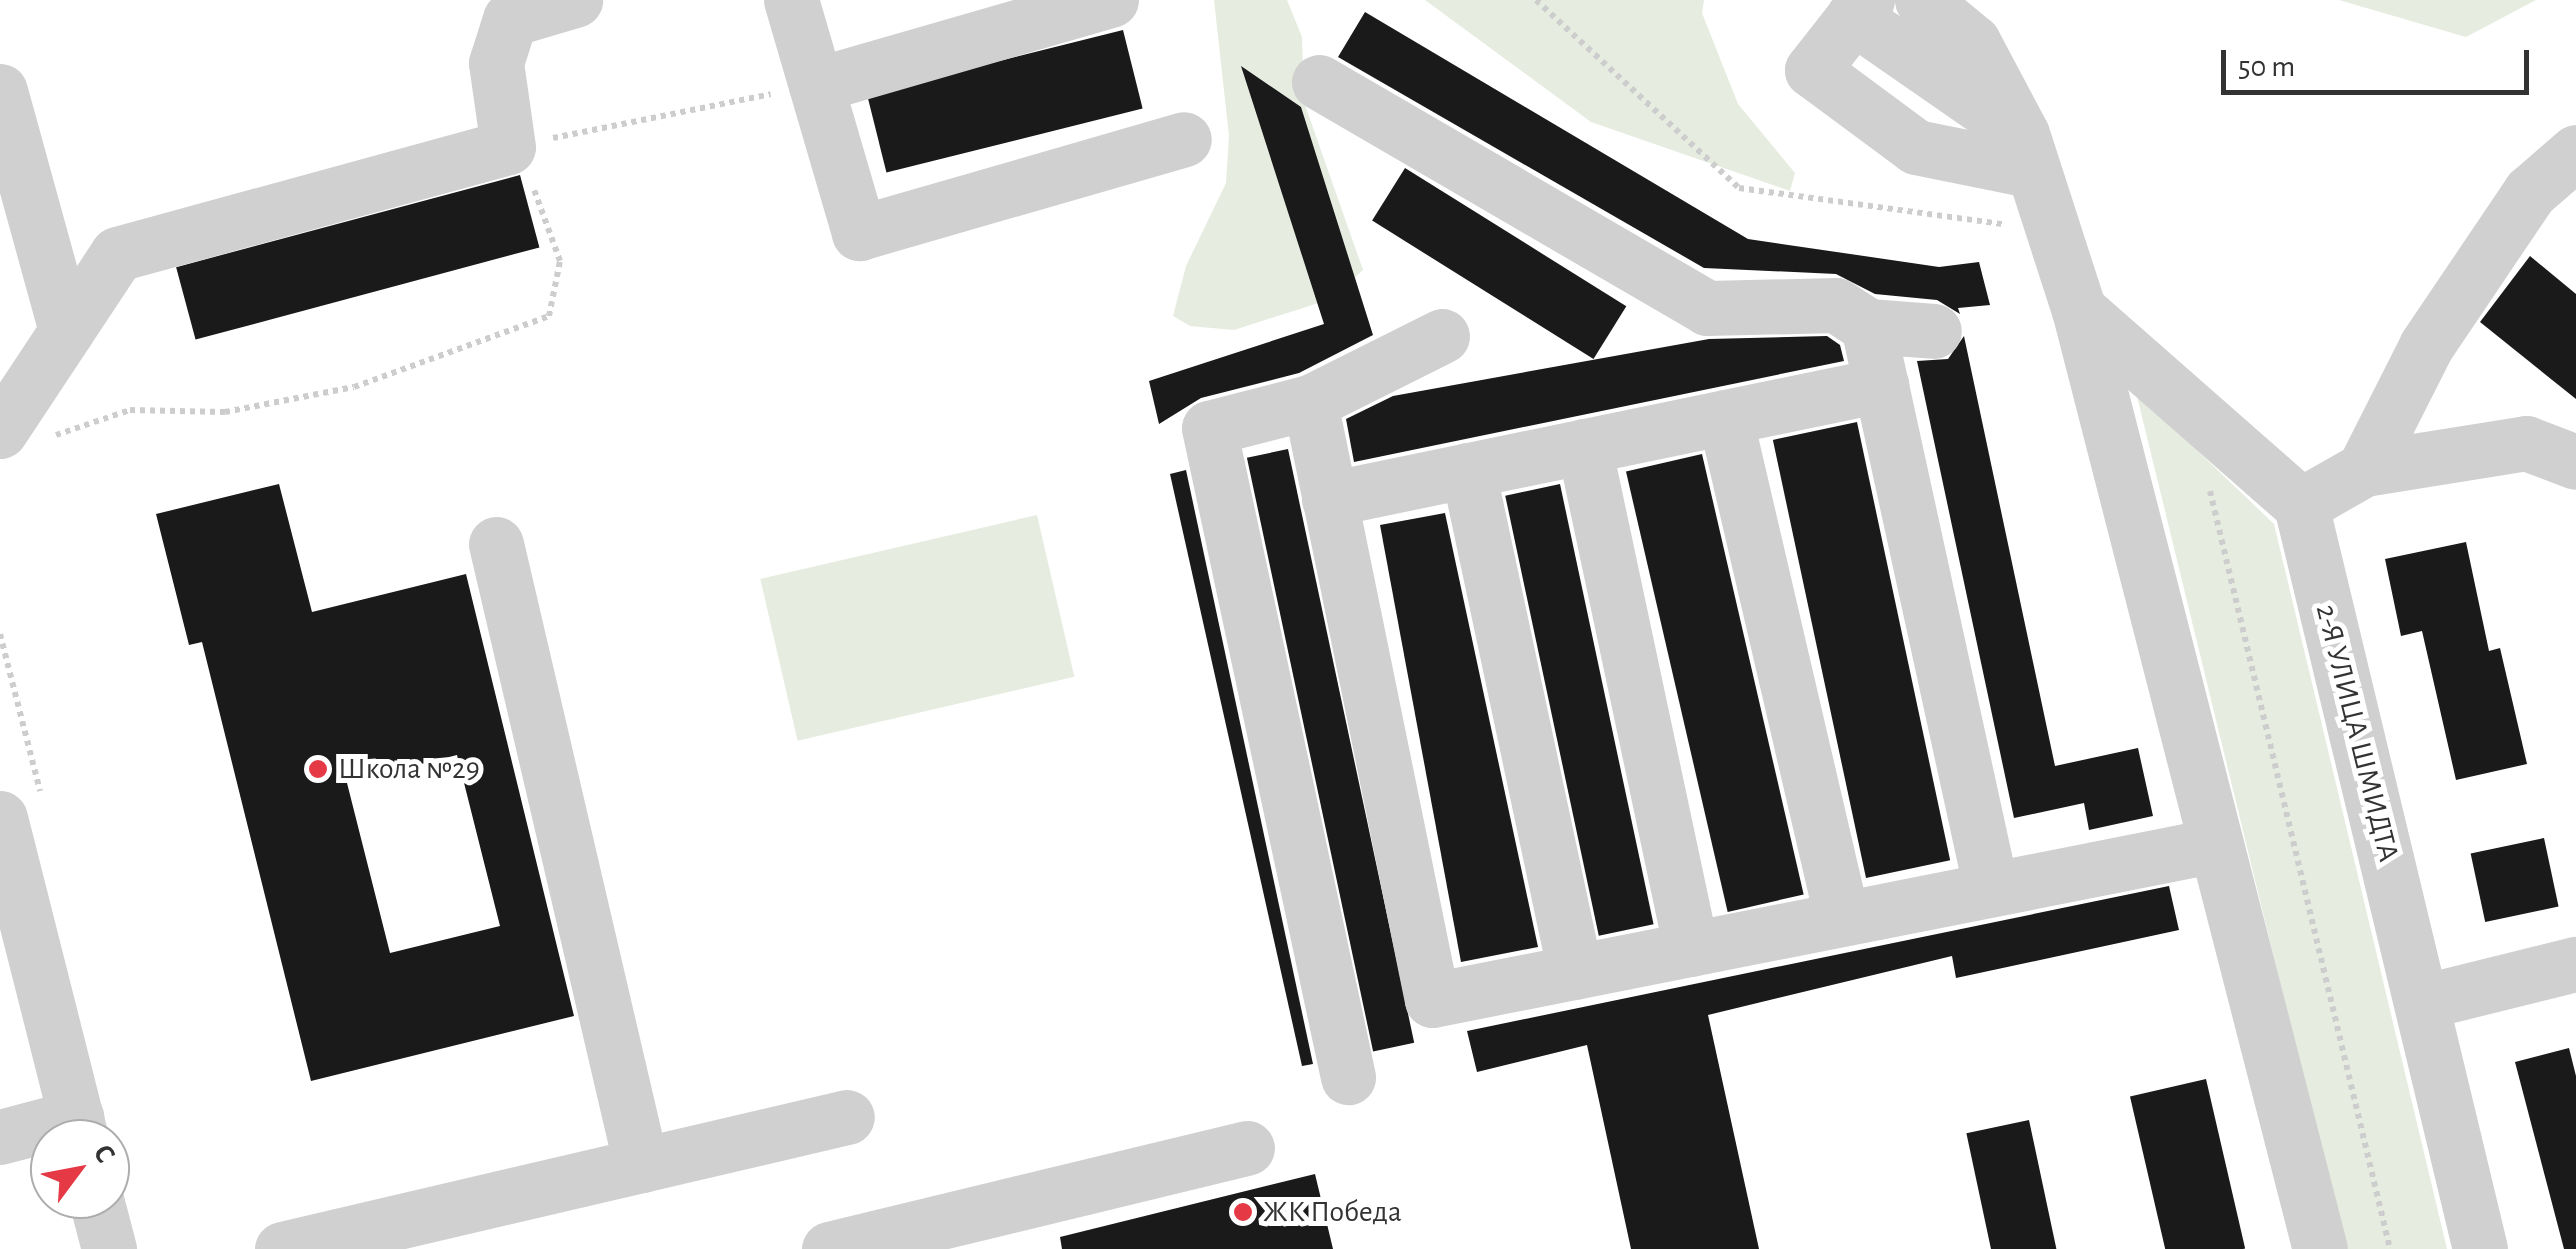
<!DOCTYPE html>
<meta charset="utf-8">
<style>
body{margin:0}
#map{position:relative;width:2576px;height:1249px;overflow:hidden;background:#fff;font-family:"Alegreya Sans",sans-serif}
div>[style]{position:absolute}
.green>*{inset:0;background:#e6ecdf;transform-origin:0 0}
.building>*{inset:0;background:#1a1a1a;transform-origin:0 0}
.path>*{height:6px;margin-top:-3px;transform-origin:0;background:repeating-linear-gradient(90deg,#cdcdcd 0 5px,transparent 0 10px)}
.minor>*{height:55px;margin:-27.5px;padding:0 27.5px;transform-origin:27.5px;border-radius:27.5px;background:#d0d0d0}
.dots>*{width:28px;height:28px;translate:-50% -50%;box-sizing:border-box;border:5px solid #fff;border-radius:50%}
span{translate:-50% -50%;white-space:nowrap;text-align:center;line-height:1.15;-webkit-text-stroke:10px #fff;paint-order:stroke}
.street-label{font-size:30px;color:#333}
.poi-label{font-size:30px;color:#333}
.left{translate:0 -50%;text-align:left}
.north{position:absolute;left:30px;top:1119px;width:100px;height:100px;box-sizing:border-box;background:#fff;border:2px solid #adadad;border-radius:50%;rotate:58deg;font-size:28px;font-weight:700;line-height:40px;text-align:center;color:#333}
.north::after{content:'';display:block;margin:auto;width:35px;height:45px;background:#e63946;clip-path:polygon(50% 0,100% 100%,50% 72%,0 100%)}
.scale{position:absolute;left:2221px;top:50px;width:308px;height:45px;box-sizing:border-box;border:5px solid #333;border-top:0;padding-left:12px;font-size:30px;line-height:35px;white-space:nowrap;color:#333;-webkit-text-stroke:8px #fff;paint-order:stroke}
</style>
<div id="map">
<div class="green">
<i style="clip-path:polygon(1214px 0,1287px 0,1302px 37px,1304px 102px,1363px 270px,1331px 299px,1234px 330px,1190px 326px,1173px 316px,1186px 266px,1226px 183px,1229px 136px)"></i>
<i style="clip-path:polygon(1425px 0,1704px 0,1702px 13px,1738px 104px,1795px 173px,1790px 191px,1591px 122px)"></i>
<i style="clip-path:polygon(2339px 0,2536px 0,2466px 37px)"></i>
<i style="clip-path:polygon(2136px 392px,2274px 524px,2447px 1249px,2345px 1249px)"></i>
<i style="left:1037px;top:515px;width:166px;height:284px;rotate:77deg"></i>
</div>
<div class="building">
<i style="clip-path:polygon(1365px 12px,1748px 239px,1939px 267px,1979px 262px,1990px 305px,1958px 308px,1960px 314px,1937px 300px,1875px 294px,1836px 274px,1704px 268px,1338px 57px)"></i>
<i style="left:1123px;top:30px;width:81px;height:264px;rotate:76deg"></i>
<i style="clip-path:polygon(1241px 66px,1301px 107px,1373px 335px,1299px 373px,1201px 398px,1159px 424px,1149px 381px,1324px 324px)"></i>
<i style="left:1405px;top:168px;width:261px;height:62px;rotate:32deg"></i>
<i style="left:520px;top:175px;width:75px;height:356px;rotate:75deg"></i>
<i style="clip-path:polygon(2530px 256px,2576px 294px,2576px 399px,2480px 322px)"></i>
<i style="clip-path:polygon(1827px 336px,1840px 345px,1844px 361px,1354px 462px,1346px 419px,1393px 396px,1709px 339px)"></i>
<i style="clip-path:polygon(1964px 336px,2055px 766px,2138px 748px,2153px 816px,2089px 830px,2084px 803px,2014px 818px,1917px 361px,1948px 359px)"></i>
<i style="left:1857px;top:422px;width:448px;height:86px;rotate:78deg"></i>
<i style="left:1288px;top:449px;width:607px;height:42px;rotate:78deg"></i>
<i style="left:1702px;top:454px;width:452px;height:78px;rotate:77deg"></i>
<i style="clip-path:polygon(1186px 470px,1313px 1064px,1302px 1066px,1170px 474px)"></i>
<i style="clip-path:polygon(evenodd,279px 484px,312px 612px,466px 574px,574px 1016px,311px 1081px,202px 642px,189px 645px,156px 514px,279px 484px,457px 755px,500px 926px,390px 953px,347px 783px,457px 755px)"></i>
<i style="left:1560px;top:484px;width:450px;height:56px;rotate:78deg"></i>
<i style="clip-path:polygon(1445px 513px,1538px 947px,1461px 962px,1380px 525px)"></i>
<i style="clip-path:polygon(2466px 542px,2489px 651px,2500px 648px,2527px 764px,2456px 780px,2422px 631px,2401px 636px,2385px 559px)"></i>
<i style="left:2544px;top:838px;width:70px;height:75px;rotate:78deg"></i>
<i style="clip-path:polygon(2169px 886px,2179px 930px,1956px 978px,1952px 956px,1708px 1015px,1759px 1249px,1631px 1249px,1587px 1045px,1477px 1072px,1467px 1031px)"></i>
<i style="clip-path:polygon(2569px 1048px,2576px 1076px,2576px 1249px,2564px 1249px,2515px 1062px)"></i>
<i style="left:2206px;top:1079px;width:174px;height:78px;rotate:77deg"></i>
<i style="left:2029px;top:1120px;width:132px;height:64px;rotate:78deg"></i>
<i style="clip-path:polygon(1315px 1174px,1333px 1249px,1062px 1249px,1060px 1237px)"></i>
</div>
<div class="path">
<i style="left:1536px;top:0;width:277px;rotate:42.8deg"></i>
<i style="left:1739px;top:188px;width:266px;rotate:7.8deg"></i>
<i style="left:553px;top:138px;width:222px;rotate:-11.4deg"></i>
<i style="left:56px;top:435px;width:78px;rotate:-18.7deg"></i>
<i style="left:130px;top:410px;width:95px;rotate:1.2deg"></i>
<i style="left:225px;top:412px;width:131px;rotate:-11deg"></i>
<i style="left:354px;top:387px;width:208px;rotate:-20deg"></i>
<i style="left:549px;top:316px;width:56px;rotate:-78.7deg"></i>
<i style="left:560px;top:261px;width:79px;rotate:-110deg"></i>
<i style="left:2210px;top:491px;width:779px;rotate:76.64deg"></i>
<i style="left:0;top:634px;width:162px;rotate:75.7deg"></i>
</div>
<div class="minor">
<i style="left:791px;top:0;width:243px;rotate:73.7deg"></i>
<i style="left:859px;top:233px;width:338px;rotate:-16.1deg"></i>
<i style="left:1867px;top:0;width:89px;rotate:128.2deg"></i>
<i style="left:1812px;top:70px;width:129px;rotate:36.5deg"></i>
<i style="left:1916px;top:147px;width:120px;rotate:11.5deg"></i>
<i style="left:1922px;top:0;width:66px;rotate:39.5deg"></i>
<i style="left:1973px;top:42px;width:104px;rotate:62deg"></i>
<i style="left:2022px;top:134px;width:185px;rotate:72.1deg"></i>
<i style="left:2079px;top:310px;width:969px;rotate:75.61deg"></i>
<i style="left:1853px;top:17px;width:197px;rotate:34.7deg"></i>
<i style="left:1319px;top:82px;width:449px;rotate:30.2deg"></i>
<i style="left:1707px;top:308px;width:129px;rotate:-1.3deg"></i>
<i style="left:1836px;top:305px;width:38px;rotate:33deg"></i>
<i style="left:1868px;top:326px;width:66px;rotate:4.3deg"></i>
<i style="left:816px;top:85px;width:307px;rotate:-16.1deg"></i>
<i style="left:0;top:91px;width:249px;rotate:74.6deg"></i>
<i style="left:2079px;top:310px;width:295px;rotate:41.3deg"></i>
<i style="left:2301px;top:505px;width:765px;rotate:76.47deg"></i>
<i style="left:1868px;top:326px;width:576px;rotate:77.68deg"></i>
<i style="left:1442px;top:336px;width:148px;rotate:153.4deg"></i>
<i style="left:1310px;top:402px;width:610px;rotate:78.47deg"></i>
<i style="left:1432px;top:1000px;width:799px;rotate:-11.18deg"></i>
<i style="left:1310px;top:402px;width:104px;rotate:165.6deg"></i>
<i style="left:1209px;top:428px;width:664px;rotate:77.91deg"></i>
<i style="left:1725px;top:417px;width:515px;rotate:76.88deg"></i>
<i style="left:0;top:431px;width:212px;rotate:-56.5deg"></i>
<i style="left:117px;top:254px;width:405px;rotate:-15.3deg"></i>
<i style="left:508px;top:147px;width:85px;rotate:-98.1deg"></i>
<i style="left:496px;top:63px;width:46px;rotate:-72.3deg"></i>
<i style="left:510px;top:19px;width:68px;rotate:-16.3deg"></i>
<i style="left:1584px;top:446px;width:514px;rotate:77.99deg"></i>
<i style="left:2364px;top:469px;width:164px;rotate:-9.1deg"></i>
<i style="left:2526px;top:443px;width:53px;rotate:20.8deg"></i>
<i style="left:1468px;top:470px;width:513px;rotate:77.97deg"></i>
<i style="left:1329px;top:499px;width:564px;rotate:-11.67deg"></i>
<i style="left:2301px;top:505px;width:73px;rotate:-29.7deg"></i>
<i style="left:2364px;top:469px;width:138px;rotate:-63.2deg"></i>
<i style="left:2426px;top:346px;width:186px;rotate:-56deg"></i>
<i style="left:2530px;top:192px;width:61px;rotate:-41deg"></i>
<i style="left:496px;top:544px;width:638px;rotate:76.86deg"></i>
<i style="left:0;top:818px;width:331px;rotate:75.8deg"></i>
<i style="left:2422px;top:1002px;width:159px;rotate:-13.9deg"></i>
<i style="left:0;top:1137px;width:79px;rotate:-14.7deg"></i>
<i style="left:96px;top:1199px;width:52px;rotate:75.4deg"></i>
<i style="left:282px;top:1249px;width:580px;rotate:-13.15deg"></i>
<i style="left:829px;top:1249px;width:430px;rotate:-13.6deg"></i>
</div>
<div class="dots">
<i style="left:318px;top:769px;background:#e63946"></i>
<i style="left:1243px;top:1212px;background:#e63946"></i>
</div>
<div class="street-label">
<span style="left:2357px;top:733px;rotate:76deg">2-Я УЛИЦА ШМИДТА</span>
</div>
<div class="poi-label">
<span class="left" style="left:338px;top:769px">Школа №29</span>
<span class="left" style="left:1263px;top:1212px">ЖК Победа</span>
</div>
<div class="north">С</div>
<div class="scale">50 m</div>
</div>
